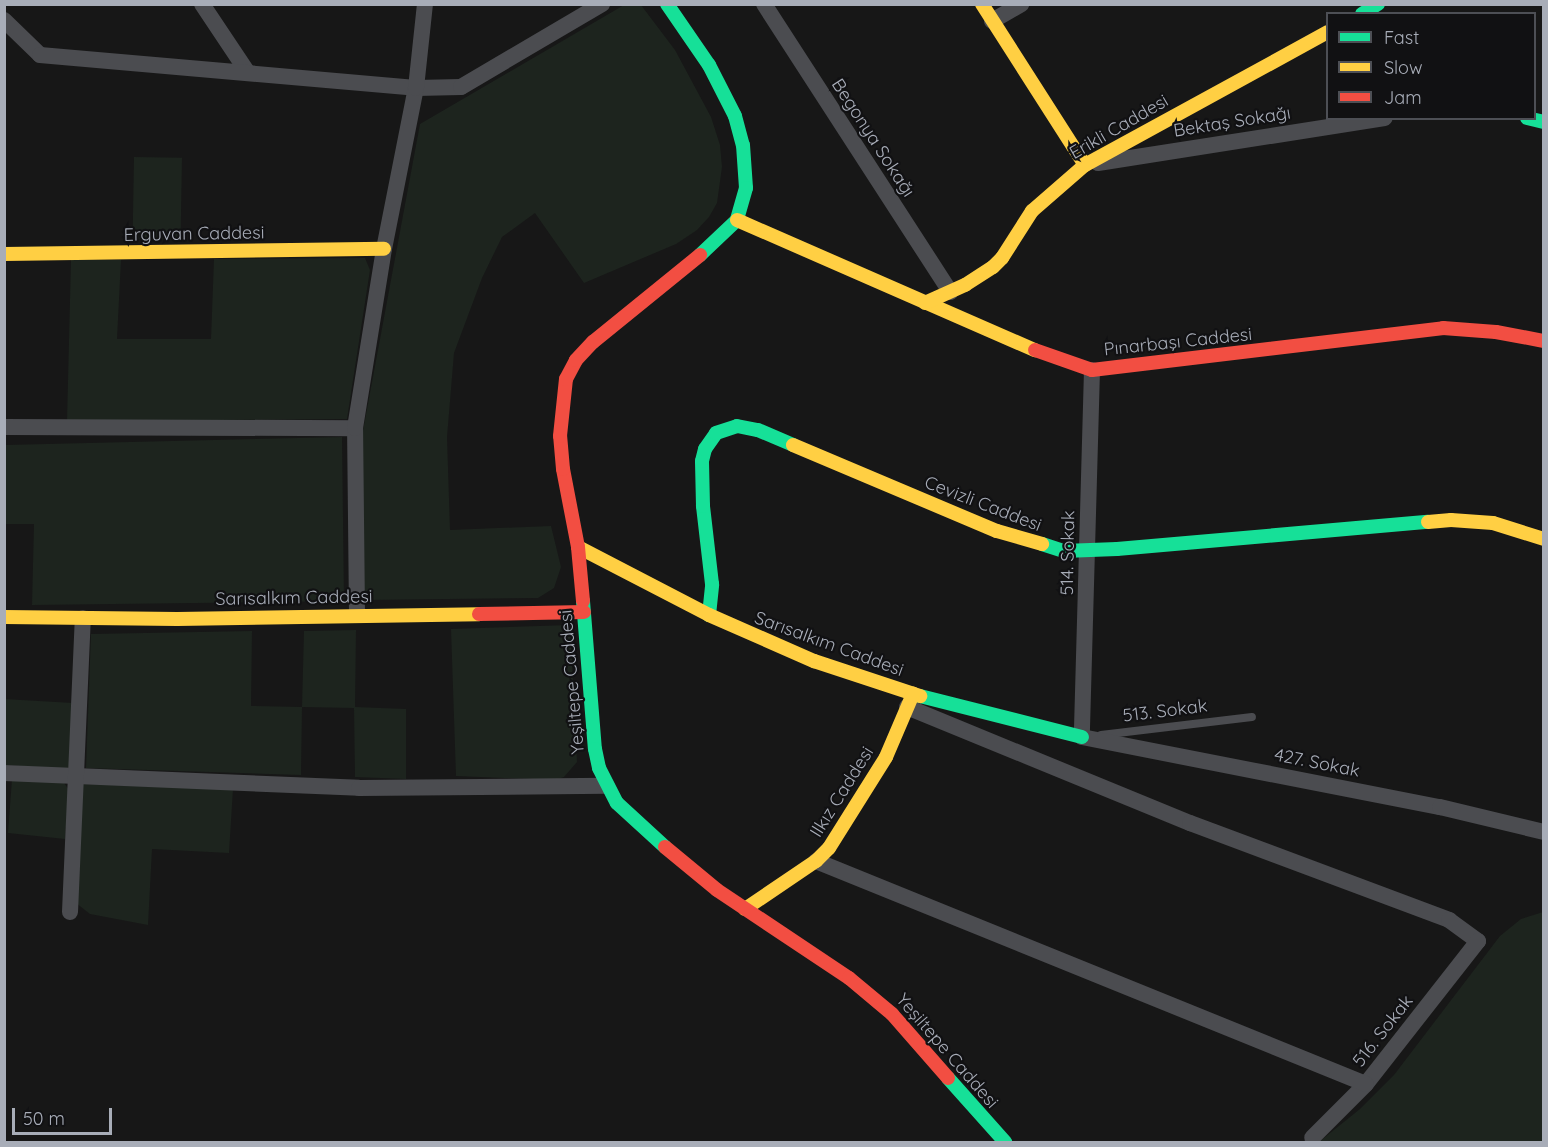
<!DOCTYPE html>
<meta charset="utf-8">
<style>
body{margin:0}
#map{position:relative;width:1548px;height:1147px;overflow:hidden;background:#171717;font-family:Quicksand,sans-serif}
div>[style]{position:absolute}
.green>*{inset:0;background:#1d241e;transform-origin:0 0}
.lane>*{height:8px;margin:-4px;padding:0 4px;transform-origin:4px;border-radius:4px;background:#4b4c50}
.street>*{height:16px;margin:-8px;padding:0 8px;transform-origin:8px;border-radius:8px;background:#4b4c50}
.fast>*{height:14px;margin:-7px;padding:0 7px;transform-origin:7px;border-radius:7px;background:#16e098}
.slow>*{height:14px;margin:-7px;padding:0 7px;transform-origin:7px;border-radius:7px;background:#ffcf43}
.jam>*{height:14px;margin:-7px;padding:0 7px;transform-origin:7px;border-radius:7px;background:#f24e42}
span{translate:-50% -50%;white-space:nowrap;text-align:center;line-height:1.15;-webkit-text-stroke:4.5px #111113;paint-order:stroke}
.street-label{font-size:18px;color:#a8adb8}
.frame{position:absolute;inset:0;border:6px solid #a8adb8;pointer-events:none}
.legend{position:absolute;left:1326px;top:12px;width:210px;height:108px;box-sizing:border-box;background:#111113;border:2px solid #4d4f55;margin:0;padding:8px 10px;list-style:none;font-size:18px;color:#a8adb8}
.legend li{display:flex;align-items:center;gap:12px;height:30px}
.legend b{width:30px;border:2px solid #4d4f55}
.scale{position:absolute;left:12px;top:1108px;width:100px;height:27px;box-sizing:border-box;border:3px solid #a8adb8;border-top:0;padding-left:8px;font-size:18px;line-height:21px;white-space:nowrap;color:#a8adb8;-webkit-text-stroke:4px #111113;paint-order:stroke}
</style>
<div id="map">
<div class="green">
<i style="clip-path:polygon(624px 5px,641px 5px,675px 50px,711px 117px,720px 145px,722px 167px,717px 203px,709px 217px,697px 230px,676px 244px,584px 283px,535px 213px,502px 237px,482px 278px,454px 353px,447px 437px,450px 530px,551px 526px,561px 567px,554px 588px,538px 598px,363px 600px,362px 436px,420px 124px)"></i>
<i style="left:134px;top:157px;width:48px;height:82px;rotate:1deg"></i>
<i style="clip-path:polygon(365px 258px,370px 270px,347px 419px,67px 421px,71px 260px,121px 260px,117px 339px,211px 339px,214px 259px)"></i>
<i style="clip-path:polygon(342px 437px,344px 601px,32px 605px,34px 524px,5px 524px,5px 445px)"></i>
<i style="clip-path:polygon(570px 625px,577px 762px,564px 777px,555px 780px,456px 776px,451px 629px)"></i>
<i style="clip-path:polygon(356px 630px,355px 707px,406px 709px,406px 779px,355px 777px,354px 708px,302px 707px,301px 775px,86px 768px,91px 634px,252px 631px,251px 706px,302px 707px,304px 631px)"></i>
<i style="clip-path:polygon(4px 699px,73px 703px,72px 763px,67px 769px,5px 765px)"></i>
<i style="clip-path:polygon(12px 779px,62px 780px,69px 790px,65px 839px,8px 833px)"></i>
<i style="clip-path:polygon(81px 784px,233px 789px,229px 853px,152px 849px,148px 925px,90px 914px,76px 903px)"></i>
<i style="clip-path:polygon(1543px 912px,1543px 1142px,1319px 1142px,1360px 1109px,1394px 1075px,1500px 936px,1521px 919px)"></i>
</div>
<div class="lane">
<i style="left:1101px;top:735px;width:152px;rotate:-6.8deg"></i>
</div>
<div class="street">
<i style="left:202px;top:4px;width:83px;rotate:56.3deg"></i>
<i style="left:764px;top:4px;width:343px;rotate:57.1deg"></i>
<i style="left:4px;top:20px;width:50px;rotate:44.2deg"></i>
<i style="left:40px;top:55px;width:377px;rotate:5deg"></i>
<i style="left:416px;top:88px;width:45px;rotate:-1.3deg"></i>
<i style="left:461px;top:87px;width:164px;rotate:-30.5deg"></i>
<i style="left:992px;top:21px;width:34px;rotate:-30deg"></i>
<i style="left:1098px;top:163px;width:290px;rotate:-8.9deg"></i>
<i style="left:1092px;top:370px;width:367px;rotate:91.6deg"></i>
<i style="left:1082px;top:737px;width:365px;rotate:11.1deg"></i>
<i style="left:1440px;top:807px;width:107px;rotate:13.5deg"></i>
<i style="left:4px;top:427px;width:351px;rotate:0.2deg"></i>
<i style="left:357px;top:614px;width:186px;rotate:-90.6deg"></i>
<i style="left:355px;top:428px;width:181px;rotate:-80.8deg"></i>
<i style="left:384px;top:249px;width:164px;rotate:-78.8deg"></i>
<i style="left:416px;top:88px;width:84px;rotate:-83.9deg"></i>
<i style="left:907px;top:707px;width:306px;rotate:22.3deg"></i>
<i style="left:1190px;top:823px;width:277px;rotate:20.5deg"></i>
<i style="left:1449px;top:920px;width:36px;rotate:36deg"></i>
<i style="left:1478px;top:941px;width:182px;rotate:128.1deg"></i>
<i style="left:1366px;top:1084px;width:76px;rotate:135deg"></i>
<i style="left:4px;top:773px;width:355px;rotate:2.4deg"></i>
<i style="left:359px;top:788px;width:247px;rotate:-0.5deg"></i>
<i style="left:816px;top:861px;width:593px;rotate:22.07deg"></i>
<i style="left:70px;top:912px;width:294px;rotate:-87.5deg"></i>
</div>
<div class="fast">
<i style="left:667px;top:4px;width:74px;rotate:55.5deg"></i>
<i style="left:709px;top:65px;width:57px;rotate:63deg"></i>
<i style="left:735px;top:116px;width:30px;rotate:75deg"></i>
<i style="left:743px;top:145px;width:43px;rotate:86deg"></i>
<i style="left:746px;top:188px;width:33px;rotate:106deg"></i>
<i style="left:737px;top:220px;width:51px;rotate:136.6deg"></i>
<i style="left:1362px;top:14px;width:19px;rotate:-32deg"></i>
<i style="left:1527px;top:118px;width:17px;rotate:13deg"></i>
<i style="left:1042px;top:544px;width:23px;rotate:18deg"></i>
<i style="left:1064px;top:551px;width:53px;rotate:-2.2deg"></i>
<i style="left:1117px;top:549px;width:312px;rotate:-5deg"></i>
<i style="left:583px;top:601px;width:148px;rotate:85.4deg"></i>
<i style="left:595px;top:749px;width:19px;rotate:78deg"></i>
<i style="left:599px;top:768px;width:39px;rotate:63deg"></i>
<i style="left:617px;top:803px;width:65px;rotate:42.5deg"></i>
<i style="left:709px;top:615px;width:31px;rotate:-84deg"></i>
<i style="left:712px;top:584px;width:79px;rotate:-96.6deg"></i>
<i style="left:703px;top:506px;width:45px;rotate:-91.3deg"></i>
<i style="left:702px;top:461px;width:12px;rotate:-76deg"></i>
<i style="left:705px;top:449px;width:19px;rotate:-55deg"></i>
<i style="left:716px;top:433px;width:22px;rotate:-18deg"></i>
<i style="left:737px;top:426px;width:21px;rotate:11deg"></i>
<i style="left:758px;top:430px;width:38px;rotate:23deg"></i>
<i style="left:920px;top:696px;width:167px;rotate:14.2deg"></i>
<i style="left:948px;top:1078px;width:86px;rotate:48.3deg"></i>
</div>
<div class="slow">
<i style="left:982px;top:4px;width:191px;rotate:57.4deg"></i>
<i style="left:737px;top:220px;width:325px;rotate:23.6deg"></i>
<i style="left:4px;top:254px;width:380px;rotate:-0.8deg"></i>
<i style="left:925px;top:303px;width:44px;rotate:-24.2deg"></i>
<i style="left:965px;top:285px;width:33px;rotate:-33deg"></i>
<i style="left:993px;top:267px;width:13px;rotate:-45deg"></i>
<i style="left:1002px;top:258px;width:56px;rotate:-57.4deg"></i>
<i style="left:1032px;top:211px;width:70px;rotate:-41deg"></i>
<i style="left:1085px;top:165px;width:277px;rotate:-28.7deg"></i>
<i style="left:793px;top:445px;width:221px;rotate:22.9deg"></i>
<i style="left:997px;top:531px;width:47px;rotate:16.1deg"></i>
<i style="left:1428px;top:522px;width:23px;rotate:-5deg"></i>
<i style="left:1451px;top:520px;width:42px;rotate:4.1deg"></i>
<i style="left:1493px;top:523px;width:53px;rotate:17.4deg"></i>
<i style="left:578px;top:547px;width:148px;rotate:27.4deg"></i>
<i style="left:709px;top:615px;width:115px;rotate:23.7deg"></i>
<i style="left:814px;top:661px;width:112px;rotate:18.3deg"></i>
<i style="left:4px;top:617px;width:173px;rotate:0.7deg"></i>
<i style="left:177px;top:619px;width:302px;rotate:-0.9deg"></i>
<i style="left:745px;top:909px;width:86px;rotate:-34.1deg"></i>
<i style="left:816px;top:861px;width:18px;rotate:-45deg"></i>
<i style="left:829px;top:848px;width:107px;rotate:-57.9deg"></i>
<i style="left:886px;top:757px;width:69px;rotate:-66.8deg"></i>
</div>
<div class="jam">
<i style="left:1035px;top:350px;width:60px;rotate:19.3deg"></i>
<i style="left:1092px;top:370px;width:354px;rotate:-6.8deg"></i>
<i style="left:1443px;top:328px;width:53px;rotate:4.3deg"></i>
<i style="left:1496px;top:332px;width:49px;rotate:10.6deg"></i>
<i style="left:583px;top:601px;width:54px;rotate:-95.3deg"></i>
<i style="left:578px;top:547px;width:79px;rotate:-100.9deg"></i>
<i style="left:563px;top:469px;width:33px;rotate:-95deg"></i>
<i style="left:560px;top:436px;width:57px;rotate:-84deg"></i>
<i style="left:566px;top:379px;width:21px;rotate:-62deg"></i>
<i style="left:576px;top:360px;width:25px;rotate:-47deg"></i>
<i style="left:593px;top:342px;width:138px;rotate:-39.1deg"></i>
<i style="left:479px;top:614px;width:105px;rotate:-1.1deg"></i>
<i style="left:665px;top:847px;width:67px;rotate:39.6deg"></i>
<i style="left:717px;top:890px;width:159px;rotate:33.7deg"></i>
<i style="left:849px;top:978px;width:56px;rotate:39.9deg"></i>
<i style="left:892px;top:1014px;width:85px;rotate:48.8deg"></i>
</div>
<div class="street-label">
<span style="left:1232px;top:122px;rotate:-9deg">Bektaş Sokağı</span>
<span style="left:1119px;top:127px;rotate:-30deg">Erikli Caddesi</span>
<span style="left:873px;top:138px;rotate:57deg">Begonya Sokağı</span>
<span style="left:194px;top:234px;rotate:-1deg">Erguvan Caddesi</span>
<span style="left:1178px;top:342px;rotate:-6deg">Pınarbaşı Caddesi</span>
<span style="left:983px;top:504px;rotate:21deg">Cevizli Caddesi</span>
<span style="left:1068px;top:553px;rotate:-89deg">514. Sokak</span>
<span style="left:294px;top:598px;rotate:-1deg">Sarısalkım Caddesi</span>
<span style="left:829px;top:644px;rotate:20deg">Sarısalkım Caddesi</span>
<span style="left:572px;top:682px;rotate:-95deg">Yeşiltepe Caddesi</span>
<span style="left:1165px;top:711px;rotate:-7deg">513. Sokak</span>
<span style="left:1317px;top:763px;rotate:11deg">427. Sokak</span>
<span style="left:842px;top:792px;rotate:-58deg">Ilkız Caddesi</span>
<span style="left:1383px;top:1031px;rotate:-52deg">516. Sokak</span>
<span style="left:947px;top:1051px;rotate:49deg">Yeşiltepe Caddesi</span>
</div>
<div class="frame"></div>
<ul class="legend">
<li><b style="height:8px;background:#16e098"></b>Fast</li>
<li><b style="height:8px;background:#ffcf43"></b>Slow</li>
<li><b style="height:8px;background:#f24e42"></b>Jam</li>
</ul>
<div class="scale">50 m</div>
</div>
